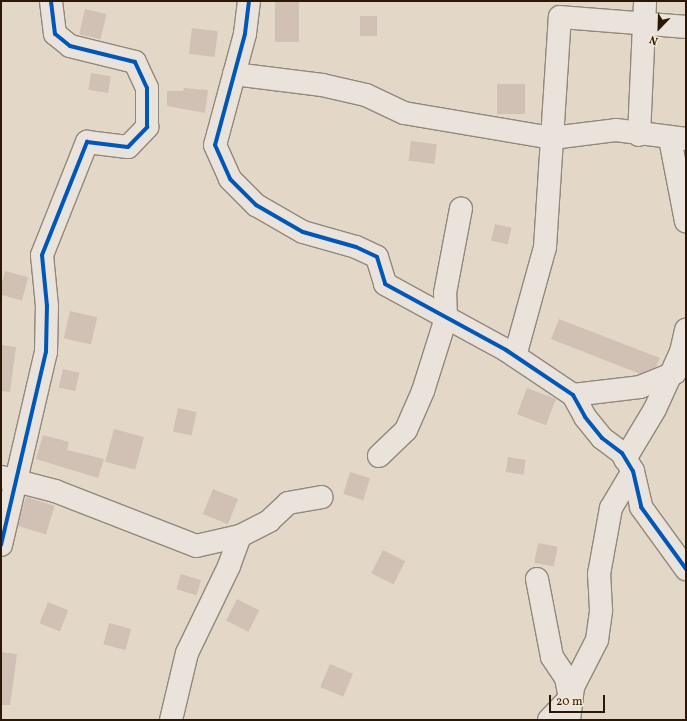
<!DOCTYPE html>
<style>
body{margin:0}
#map{position:relative;width:687px;height:721px;overflow:hidden;background:#e3d8c7;font-family:Vollkorn,serif}
div>[style]{position:absolute}
.building>*{inset:0;background:#d1c1b4;transform-origin:0 0}
.roads{filter:drop-shadow(1px 0 #91887c) drop-shadow(-1px 0 #91887c) drop-shadow(0 1px #91887c) drop-shadow(0 -1px #91887c)}
.minor>*{height:22px;margin:-11px;padding:0 11px;transform-origin:11px;border-radius:11px;background:#e9e3db}
.cycleway>*{height:4px;margin:-2px;padding:0 2px;transform-origin:2px;border-radius:2px;background:#0057b8}
span{translate:-50% -50%;white-space:nowrap;text-align:center;line-height:1.15;-webkit-text-stroke:3.5px #f5e8d3;paint-order:stroke}
.frame{position:absolute;inset:0;border:2px solid #2b1703;pointer-events:none}
.north{position:absolute;left:639px;top:8px;width:40px;height:40px;-webkit-text-stroke:3px #f5e8d3;paint-order:stroke;rotate:203deg;font-size:11px;font-weight:700;line-height:16px;text-align:center;color:#2b1703}
.north::after{content:'';display:block;margin:auto;width:14px;height:18px;background:#2b1703;clip-path:polygon(50% 0,100% 100%,50% 72%,0 100%)}
.scale{position:absolute;left:549px;top:695px;width:56px;height:18px;box-sizing:border-box;border:2px solid #2b1703;border-top:0;padding-left:5px;font-size:12px;line-height:14px;white-space:nowrap;color:#2b1703;-webkit-text-stroke:3px #f5e8d3;paint-order:stroke}
</style>
<div id="map">
<div class="building">
<i style="left:275px;top:1px;width:24px;height:41px"></i>
<i style="left:85px;top:9px;width:22px;height:26px;rotate:13deg"></i>
<i style="left:360px;top:16px;width:17px;height:20px"></i>
<i style="left:192px;top:28px;width:26px;height:26px;rotate:7deg"></i>
<i style="left:91px;top:73px;width:20px;height:17px;rotate:9deg"></i>
<i style="left:497px;top:84px;width:28px;height:30px"></i>
<i style="clip-path:polygon(184px 88px,208px 90px,205px 113px,167px 106px,167px 91px,183px 91px)"></i>
<i style="left:411px;top:141px;width:26px;height:20px;rotate:7deg"></i>
<i style="left:495px;top:224px;width:17px;height:17px;rotate:13deg"></i>
<i style="left:5px;top:271px;width:24px;height:24px;rotate:15deg"></i>
<i style="left:70px;top:311px;width:28px;height:28px;rotate:13deg"></i>
<i style="clip-path:polygon(559px 319px,660px 358px,656px 367px,640px 374px,551px 339px)"></i>
<i style="clip-path:polygon(1px 345px,16px 347px,10px 392px,1px 391px)"></i>
<i style="left:63px;top:369px;width:17px;height:19px;rotate:13deg"></i>
<i style="left:527px;top:388px;width:31px;height:28px;rotate:21deg"></i>
<i style="left:178px;top:408px;width:19px;height:24px;rotate:12deg"></i>
<i style="left:114px;top:429px;width:31px;height:34px;rotate:15deg"></i>
<i style="clip-path:polygon(43px 435px,69px 442px,67px 450px,104px 459px,98px 478px,36px 459px)"></i>
<i style="left:508px;top:457px;width:18px;height:15px;rotate:9deg"></i>
<i style="left:350px;top:472px;width:21px;height:23px;rotate:17deg"></i>
<i style="left:213px;top:489px;width:27px;height:27px;rotate:22deg"></i>
<i style="left:26px;top:497px;width:30px;height:30px;rotate:17deg"></i>
<i style="left:538px;top:543px;width:20px;height:20px;rotate:11deg"></i>
<i style="left:383px;top:550px;width:25px;height:26px;rotate:27deg"></i>
<i style="left:181px;top:574px;width:21px;height:16px;rotate:17deg"></i>
<i style="left:237px;top:599px;width:25px;height:24px;rotate:27deg"></i>
<i style="left:48px;top:602px;width:22px;height:23px;rotate:22deg"></i>
<i style="left:109px;top:623px;width:23px;height:22px;rotate:15deg"></i>
<i style="clip-path:polygon(1px 652px,17px 654px,10px 705px,1px 705px)"></i>
<i style="left:330px;top:664px;width:25px;height:25px;rotate:23deg"></i>
</div>
<div class="roads">
<div class="minor">
<i style="left:249px;top:1px;width:33px;rotate:97deg"></i>
<i style="left:245px;top:34px;width:115px;rotate:105.1deg"></i>
<i style="left:215px;top:145px;width:37px;rotate:66deg"></i>
<i style="left:230px;top:179px;width:37px;rotate:45deg"></i>
<i style="left:256px;top:205px;width:54px;rotate:29.9deg"></i>
<i style="left:303px;top:232px;width:55px;rotate:15.8deg"></i>
<i style="left:356px;top:247px;width:23px;rotate:25deg"></i>
<i style="left:377px;top:257px;width:28px;rotate:73deg"></i>
<i style="left:385px;top:284px;width:138px;rotate:28.6deg"></i>
<i style="left:506px;top:350px;width:81px;rotate:33.9deg"></i>
<i style="left:573px;top:395px;width:25px;rotate:61deg"></i>
<i style="left:585px;top:417px;width:27px;rotate:51deg"></i>
<i style="left:602px;top:438px;width:25px;rotate:37deg"></i>
<i style="left:622px;top:453px;width:21px;rotate:59deg"></i>
<i style="left:633px;top:471px;width:37px;rotate:77deg"></i>
<i style="left:641px;top:507px;width:77px;rotate:54deg"></i>
<i style="left:234px;top:74px;width:89px;rotate:7.1deg"></i>
<i style="left:322px;top:85px;width:45px;rotate:12.8deg"></i>
<i style="left:366px;top:95px;width:42px;rotate:25.3deg"></i>
<i style="left:404px;top:113px;width:150px;rotate:9.6deg"></i>
<i style="left:552px;top:138px;width:64px;rotate:-7.1deg"></i>
<i style="left:616px;top:130px;width:71px;rotate:7.3deg"></i>
<i style="left:639px;top:135px;width:134px;rotate:-87.4deg"></i>
<i style="left:670px;top:139px;width:84px;rotate:79deg"></i>
<i style="left:515px;top:356px;width:113px;rotate:-74.6deg"></i>
<i style="left:545px;top:247px;width:230px;rotate:-86.3deg"></i>
<i style="left:560px;top:17px;width:126px;rotate:4.5deg"></i>
<i style="left:573px;top:395px;width:67px;rotate:-6.8deg"></i>
<i style="left:640px;top:387px;width:38px;rotate:-22deg"></i>
<i style="left:379px;top:456px;width:37px;rotate:-44deg"></i>
<i style="left:406px;top:430px;width:43px;rotate:-66.4deg"></i>
<i style="left:423px;top:391px;width:77px;rotate:-72.5deg"></i>
<i style="left:446px;top:318px;width:25px;rotate:-92deg"></i>
<i style="left:445px;top:293px;width:86px;rotate:-79.3deg"></i>
<i style="left:625px;top:459px;width:58px;rotate:-59deg"></i>
<i style="left:655px;top:409px;width:63px;rotate:-65.5deg"></i>
<i style="left:681px;top:352px;width:23px;rotate:-77deg"></i>
<i style="left:1px;top:477px;width:56px;rotate:14.5deg"></i>
<i style="left:55px;top:491px;width:151px;rotate:21.3deg"></i>
<i style="left:196px;top:546px;width:45px;rotate:-12.8deg"></i>
<i style="left:1px;top:545px;width:198px;rotate:-76.9deg"></i>
<i style="left:46px;top:352px;width:46px;rotate:-88.8deg"></i>
<i style="left:47px;top:306px;width:51px;rotate:-95.6deg"></i>
<i style="left:42px;top:255px;width:122px;rotate:-68.3deg"></i>
<i style="left:87px;top:142px;width:41px;rotate:7deg"></i>
<i style="left:128px;top:147px;width:28px;rotate:-46deg"></i>
<i style="left:147px;top:127px;width:39px;rotate:-90deg"></i>
<i style="left:147px;top:88px;width:29px;rotate:-115deg"></i>
<i style="left:135px;top:62px;width:67px;rotate:-166.2deg"></i>
<i style="left:70px;top:46px;width:19px;rotate:-141deg"></i>
<i style="left:55px;top:34px;width:33px;rotate:-97deg"></i>
<i style="left:537px;top:579px;width:79px;rotate:79.1deg"></i>
<i style="left:552px;top:657px;width:25px;rotate:56deg"></i>
<i style="left:566px;top:678px;width:20px;rotate:79deg"></i>
<i style="left:570px;top:698px;width:30px;rotate:134deg"></i>
<i style="left:171px;top:720px;width:69px;rotate:-76.6deg"></i>
<i style="left:187px;top:653px;width:97px;rotate:-64.2deg"></i>
<i style="left:229px;top:566px;width:32px;rotate:-70deg"></i>
<i style="left:240px;top:536px;width:33px;rotate:-27deg"></i>
<i style="left:269px;top:521px;width:26px;rotate:-43deg"></i>
<i style="left:288px;top:503px;width:34px;rotate:-10deg"></i>
<i style="left:569px;top:720px;width:33px;rotate:-83deg"></i>
<i style="left:573px;top:687px;width:53px;rotate:-62.9deg"></i>
<i style="left:597px;top:640px;width:30px;rotate:-82deg"></i>
<i style="left:601px;top:610px;width:36px;rotate:-93deg"></i>
<i style="left:599px;top:574px;width:67px;rotate:-79.7deg"></i>
<i style="left:611px;top:508px;width:43px;rotate:-59.3deg"></i>
</div>
</div>
<div class="cycleway">
<i style="left:249px;top:1px;width:33px;rotate:97deg"></i>
<i style="left:245px;top:34px;width:115px;rotate:105.1deg"></i>
<i style="left:215px;top:145px;width:37px;rotate:66deg"></i>
<i style="left:230px;top:179px;width:37px;rotate:45deg"></i>
<i style="left:256px;top:205px;width:54px;rotate:29.9deg"></i>
<i style="left:303px;top:232px;width:55px;rotate:15.8deg"></i>
<i style="left:356px;top:247px;width:23px;rotate:25deg"></i>
<i style="left:377px;top:257px;width:28px;rotate:73deg"></i>
<i style="left:385px;top:284px;width:138px;rotate:28.6deg"></i>
<i style="left:506px;top:350px;width:81px;rotate:33.9deg"></i>
<i style="left:573px;top:395px;width:25px;rotate:61deg"></i>
<i style="left:585px;top:417px;width:27px;rotate:51deg"></i>
<i style="left:602px;top:438px;width:25px;rotate:37deg"></i>
<i style="left:622px;top:453px;width:21px;rotate:59deg"></i>
<i style="left:633px;top:471px;width:37px;rotate:77deg"></i>
<i style="left:641px;top:507px;width:77px;rotate:54deg"></i>
<i style="left:1px;top:545px;width:198px;rotate:-76.9deg"></i>
<i style="left:46px;top:352px;width:46px;rotate:-88.8deg"></i>
<i style="left:47px;top:306px;width:51px;rotate:-95.6deg"></i>
<i style="left:42px;top:255px;width:122px;rotate:-68.3deg"></i>
<i style="left:87px;top:142px;width:41px;rotate:7deg"></i>
<i style="left:128px;top:147px;width:28px;rotate:-46deg"></i>
<i style="left:147px;top:127px;width:39px;rotate:-90deg"></i>
<i style="left:147px;top:88px;width:29px;rotate:-115deg"></i>
<i style="left:135px;top:62px;width:67px;rotate:-166.2deg"></i>
<i style="left:70px;top:46px;width:19px;rotate:-141deg"></i>
<i style="left:55px;top:34px;width:33px;rotate:-97deg"></i>
</div>
<div class="frame"></div>
<div class="north">N</div>
<div class="scale">20 m</div>
</div>
